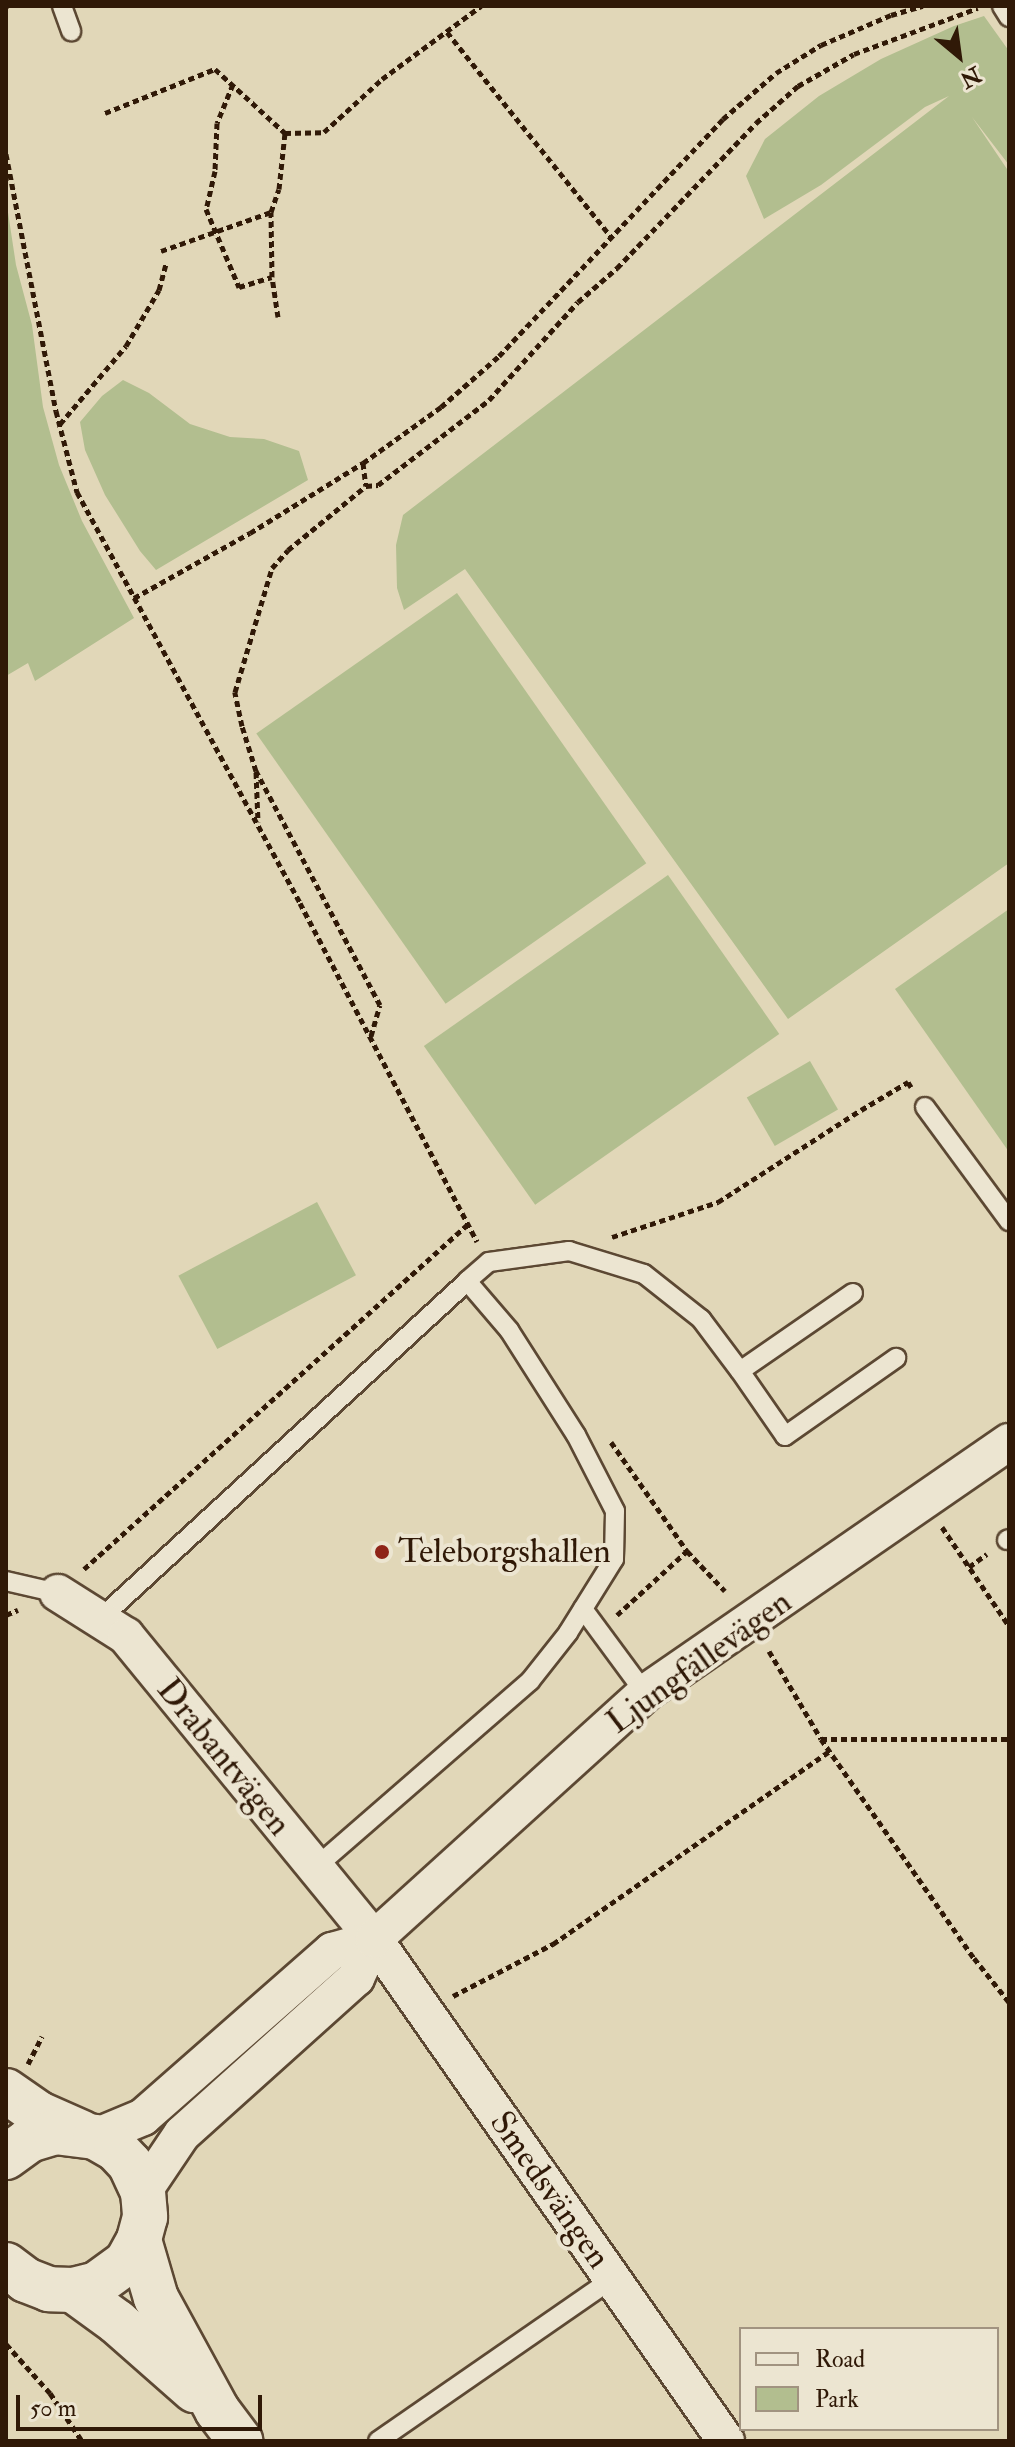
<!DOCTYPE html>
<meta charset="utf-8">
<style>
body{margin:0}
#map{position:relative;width:1015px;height:2447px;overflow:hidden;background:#e1d7b8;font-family:"IM FELL Double Pica",serif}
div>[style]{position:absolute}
.green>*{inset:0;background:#b2be8f;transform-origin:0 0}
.path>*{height:5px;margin-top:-2.5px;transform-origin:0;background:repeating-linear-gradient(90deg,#301907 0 6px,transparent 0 10px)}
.roads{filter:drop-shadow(2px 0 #5c4833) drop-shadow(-2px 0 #5c4833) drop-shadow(0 2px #5c4833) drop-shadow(0 -2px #5c4833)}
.lane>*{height:18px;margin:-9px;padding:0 9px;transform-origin:9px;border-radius:9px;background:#ece5d1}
.street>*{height:36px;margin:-18px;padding:0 18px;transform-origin:18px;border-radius:18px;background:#ece5d1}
.secondary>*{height:44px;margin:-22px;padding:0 22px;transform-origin:22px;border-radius:22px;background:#ece5d1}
.dots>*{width:22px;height:22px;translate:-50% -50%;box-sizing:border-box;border:4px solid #ece5d1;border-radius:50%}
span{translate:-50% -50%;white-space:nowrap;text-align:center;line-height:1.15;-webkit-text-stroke:8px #ece5d1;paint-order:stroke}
.poi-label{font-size:34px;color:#301907}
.left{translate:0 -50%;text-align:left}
.street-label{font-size:34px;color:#301907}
.frame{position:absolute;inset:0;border:8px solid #301907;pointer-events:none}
.legend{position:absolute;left:739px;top:2327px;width:260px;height:104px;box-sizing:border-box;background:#ece5d1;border:2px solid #a19380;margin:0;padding:10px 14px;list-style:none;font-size:24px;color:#301907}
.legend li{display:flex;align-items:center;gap:16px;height:40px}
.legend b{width:40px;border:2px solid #a19380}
.north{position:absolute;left:919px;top:16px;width:80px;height:80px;-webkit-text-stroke:6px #ece5d1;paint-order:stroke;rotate:151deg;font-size:22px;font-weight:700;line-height:32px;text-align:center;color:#301907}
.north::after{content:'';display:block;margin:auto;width:28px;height:36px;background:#301907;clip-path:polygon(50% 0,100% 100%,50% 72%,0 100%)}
.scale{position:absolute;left:16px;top:2395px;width:246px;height:36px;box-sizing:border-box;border:4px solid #301907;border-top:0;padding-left:10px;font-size:24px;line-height:28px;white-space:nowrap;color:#301907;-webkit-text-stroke:6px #ece5d1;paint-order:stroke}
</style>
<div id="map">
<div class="green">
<i style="clip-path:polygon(984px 16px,1009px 51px,1009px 165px,972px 117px,1009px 172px,1009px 863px,788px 1019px,465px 569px,404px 610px,397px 588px,396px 545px,403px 515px,949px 96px,925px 107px,821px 185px,764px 219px,746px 176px,765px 139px,819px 96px,881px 59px,954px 26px)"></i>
<i style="clip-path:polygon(6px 199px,16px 265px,32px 325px,43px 407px,59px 465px,82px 521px,134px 618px,35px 681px,28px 663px,6px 676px)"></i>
<i style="clip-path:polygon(123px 380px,149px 393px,190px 424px,230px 437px,264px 439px,299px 451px,308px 480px,156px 570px,140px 551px,105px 495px,85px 450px,80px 422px,102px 396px)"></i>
<i style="left:457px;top:593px;width:330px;height:245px;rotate:55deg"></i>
<i style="left:668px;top:875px;width:194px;height:298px;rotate:55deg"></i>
<i style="clip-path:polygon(1009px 909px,1009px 1152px,895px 989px)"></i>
<i style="left:810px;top:1061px;width:56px;height:73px;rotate:60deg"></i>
<i style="left:317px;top:1202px;width:83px;height:157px;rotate:62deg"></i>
</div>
<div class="path">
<i style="left:6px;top:9px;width:3px;rotate:-90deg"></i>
<i style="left:447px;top:32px;width:264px;rotate:51.3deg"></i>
<i style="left:233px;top:84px;width:42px;rotate:112.3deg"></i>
<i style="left:217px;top:123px;width:48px;rotate:92.4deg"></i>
<i style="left:215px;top:171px;width:39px;rotate:103deg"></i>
<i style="left:206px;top:209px;width:85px;rotate:67.1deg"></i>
<i style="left:239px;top:287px;width:34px;rotate:-17deg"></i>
<i style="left:105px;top:113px;width:118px;rotate:-21.8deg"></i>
<i style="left:215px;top:69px;width:95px;rotate:42.4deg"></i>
<i style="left:285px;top:133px;width:39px;rotate:-1deg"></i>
<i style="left:324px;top:132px;width:79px;rotate:-42.4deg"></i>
<i style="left:382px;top:79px;width:123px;rotate:-36.4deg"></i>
<i style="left:6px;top:154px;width:262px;rotate:79deg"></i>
<i style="left:56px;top:411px;width:84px;rotate:75.5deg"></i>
<i style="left:77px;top:492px;width:468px;rotate:61.5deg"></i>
<i style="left:300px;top:903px;width:382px;rotate:62.4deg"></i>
<i style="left:161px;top:251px;width:117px;rotate:-19.5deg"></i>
<i style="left:278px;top:317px;width:40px;rotate:-98.5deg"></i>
<i style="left:272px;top:277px;width:65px;rotate:-90.9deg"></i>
<i style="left:271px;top:212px;width:24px;rotate:-71deg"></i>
<i style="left:279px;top:189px;width:56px;rotate:-83.9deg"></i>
<i style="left:60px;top:424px;width:102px;rotate:-49.8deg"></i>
<i style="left:126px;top:346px;width:65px;rotate:-59.5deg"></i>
<i style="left:159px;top:290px;width:28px;rotate:-75deg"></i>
<i style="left:363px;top:463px;width:23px;rotate:83deg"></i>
<i style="left:134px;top:598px;width:133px;rotate:-29.3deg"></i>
<i style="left:250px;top:533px;width:133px;rotate:-31.8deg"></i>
<i style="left:363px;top:463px;width:96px;rotate:-35.7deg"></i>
<i style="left:441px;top:407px;width:77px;rotate:-41.3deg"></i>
<i style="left:499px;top:356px;width:326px;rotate:-46.6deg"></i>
<i style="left:723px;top:119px;width:70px;rotate:-41deg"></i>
<i style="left:776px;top:73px;width:53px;rotate:-31.9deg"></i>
<i style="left:821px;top:45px;width:76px;rotate:-23.2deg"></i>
<i style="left:891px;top:15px;width:33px;rotate:-16deg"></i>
<i style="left:256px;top:772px;width:50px;rotate:87.7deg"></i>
<i style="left:371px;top:1036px;width:32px;rotate:-74deg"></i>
<i style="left:380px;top:1005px;width:265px;rotate:-117.9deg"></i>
<i style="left:256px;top:771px;width:47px;rotate:-107.3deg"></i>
<i style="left:242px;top:726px;width:35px;rotate:-102deg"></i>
<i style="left:235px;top:692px;width:129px;rotate:-73.4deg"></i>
<i style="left:272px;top:568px;width:24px;rotate:-48deg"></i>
<i style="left:288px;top:550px;width:101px;rotate:-39.4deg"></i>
<i style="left:366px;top:486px;width:12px;rotate:-5deg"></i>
<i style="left:378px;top:485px;width:140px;rotate:-37.4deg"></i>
<i style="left:489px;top:400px;width:132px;rotate:-47.8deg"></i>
<i style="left:578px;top:302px;width:52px;rotate:-41.1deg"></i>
<i style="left:617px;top:268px;width:201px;rotate:-46.2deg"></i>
<i style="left:756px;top:123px;width:56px;rotate:-41.4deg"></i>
<i style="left:798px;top:86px;width:64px;rotate:-29.7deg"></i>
<i style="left:854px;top:54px;width:132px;rotate:-20.4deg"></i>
<i style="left:612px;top:1237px;width:112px;rotate:-18.3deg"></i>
<i style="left:718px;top:1202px;width:170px;rotate:-32.8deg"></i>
<i style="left:861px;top:1110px;width:55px;rotate:-30.8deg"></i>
<i style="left:908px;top:1082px;width:6px;rotate:59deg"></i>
<i style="left:611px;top:1442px;width:133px;rotate:55.1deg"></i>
<i style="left:687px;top:1551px;width:55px;rotate:46.5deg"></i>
<i style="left:942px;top:1527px;width:120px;rotate:55.9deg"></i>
<i style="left:969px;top:1567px;width:22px;rotate:-36deg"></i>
<i style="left:84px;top:1569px;width:515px;rotate:-41.93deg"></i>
<i style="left:6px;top:1615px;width:13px;rotate:-23deg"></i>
<i style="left:617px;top:1615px;width:95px;rotate:-42.4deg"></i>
<i style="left:769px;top:1651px;width:102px;rotate:59.4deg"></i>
<i style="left:821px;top:1739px;width:188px"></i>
<i style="left:821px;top:1739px;width:267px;rotate:55.1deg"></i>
<i style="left:974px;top:1958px;width:56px;rotate:51.5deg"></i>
<i style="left:453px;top:1996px;width:113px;rotate:-27.5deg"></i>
<i style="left:553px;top:1944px;width:338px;rotate:-34.9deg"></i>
<i style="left:28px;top:2064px;width:31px;rotate:-63deg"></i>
<i style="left:6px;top:2344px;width:66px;rotate:48.1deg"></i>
<i style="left:50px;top:2393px;width:58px;rotate:56.3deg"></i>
</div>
<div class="roads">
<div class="lane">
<i style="left:62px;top:6px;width:27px;rotate:70deg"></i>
<i style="left:1002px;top:6px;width:13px;rotate:58deg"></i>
<i style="left:925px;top:1107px;width:142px;rotate:53.6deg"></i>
<i style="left:467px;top:1281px;width:29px;rotate:-41deg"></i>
<i style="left:489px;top:1262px;width:81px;rotate:-7.8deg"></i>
<i style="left:569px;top:1251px;width:78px;rotate:17deg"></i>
<i style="left:644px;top:1274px;width:73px;rotate:38.3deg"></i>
<i style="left:701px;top:1319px;width:65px;rotate:53.1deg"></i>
<i style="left:853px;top:1293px;width:137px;rotate:145.4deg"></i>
<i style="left:740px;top:1371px;width:79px;rotate:55.3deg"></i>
<i style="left:785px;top:1436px;width:136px;rotate:-35.1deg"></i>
<i style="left:1007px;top:1540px;width:2px;rotate:-27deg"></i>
<i style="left:6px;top:1581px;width:53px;rotate:13deg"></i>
<i style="left:583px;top:1609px;width:104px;rotate:53.6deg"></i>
<i style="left:101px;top:1618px;width:498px;rotate:-42.6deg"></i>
<i style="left:467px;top:1281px;width:65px;rotate:49.4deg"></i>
<i style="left:509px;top:1330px;width:125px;rotate:57.5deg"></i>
<i style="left:576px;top:1435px;width:85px;rotate:62.8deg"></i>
<i style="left:615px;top:1511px;width:48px;rotate:91.2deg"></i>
<i style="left:614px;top:1559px;width:87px;rotate:121.9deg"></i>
<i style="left:568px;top:1633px;width:61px;rotate:128.4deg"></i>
<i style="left:530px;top:1681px;width:286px;rotate:139deg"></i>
<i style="left:378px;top:2441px;width:286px;rotate:-34.7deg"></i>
</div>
<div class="street">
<i style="left:58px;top:1593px;width:80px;rotate:32.3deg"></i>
<i style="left:126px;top:1636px;width:392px;rotate:50.7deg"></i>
<i style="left:374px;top:1939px;width:613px;rotate:54.96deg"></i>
<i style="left:95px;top:2137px;width:52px;rotate:-22.6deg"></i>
<i style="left:143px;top:2117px;width:252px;rotate:-41.3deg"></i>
<i style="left:332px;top:1951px;width:44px;rotate:-15.9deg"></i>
<i style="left:143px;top:2192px;width:70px;rotate:-56.1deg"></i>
<i style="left:182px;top:2134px;width:234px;rotate:-41.9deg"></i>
<i style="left:356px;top:1978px;width:43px;rotate:-65.2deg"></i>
<i style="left:374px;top:1939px;width:366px;rotate:-42.2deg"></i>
<i style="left:645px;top:1693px;width:442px;rotate:-34.6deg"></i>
</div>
<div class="secondary">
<i style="left:6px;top:2091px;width:40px;rotate:34.9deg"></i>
<i style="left:39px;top:2114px;width:47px;rotate:23.8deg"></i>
<i style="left:6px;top:2157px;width:29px;rotate:-36deg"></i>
<i style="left:29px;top:2140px;width:27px;rotate:-17deg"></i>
<i style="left:55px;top:2132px;width:40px;rotate:7.1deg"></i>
<i style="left:95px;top:2137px;width:24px;rotate:30deg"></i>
<i style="left:116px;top:2149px;width:21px;rotate:47deg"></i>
<i style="left:130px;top:2164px;width:31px;rotate:65deg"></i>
<i style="left:143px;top:2192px;width:25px;rotate:85deg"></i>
<i style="left:145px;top:2217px;width:24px;rotate:105deg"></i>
<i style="left:139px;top:2240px;width:25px;rotate:119deg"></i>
<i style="left:127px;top:2262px;width:37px;rotate:144deg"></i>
<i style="left:97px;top:2284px;width:25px;rotate:166deg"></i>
<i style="left:73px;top:2290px;width:24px;rotate:-178deg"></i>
<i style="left:49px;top:2289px;width:25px;rotate:-159deg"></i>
<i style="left:26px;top:2280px;width:25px;rotate:-143deg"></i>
<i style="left:139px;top:2240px;width:60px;rotate:73.7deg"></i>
<i style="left:156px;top:2298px;width:128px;rotate:61.4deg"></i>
<i style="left:217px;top:2410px;width:39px;rotate:53deg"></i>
<i style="left:73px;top:2290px;width:54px;rotate:36deg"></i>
<i style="left:117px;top:2322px;width:103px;rotate:41.4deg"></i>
</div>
</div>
<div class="dots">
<i style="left:382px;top:1552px;background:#8f2418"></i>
</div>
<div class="poi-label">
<span class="left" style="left:398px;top:1552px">Teleborgshallen</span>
</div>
<div class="street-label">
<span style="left:699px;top:1662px;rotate:-36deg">Ljungfällevägen</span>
<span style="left:224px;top:1757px;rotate:51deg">Drabantvägen</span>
<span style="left:550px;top:2190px;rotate:55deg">Smedsvängen</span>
</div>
<div class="frame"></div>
<ul class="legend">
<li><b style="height:10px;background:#ece5d1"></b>Road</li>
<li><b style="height:22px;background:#b2be8f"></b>Park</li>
</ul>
<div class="north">N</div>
<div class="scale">50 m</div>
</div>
